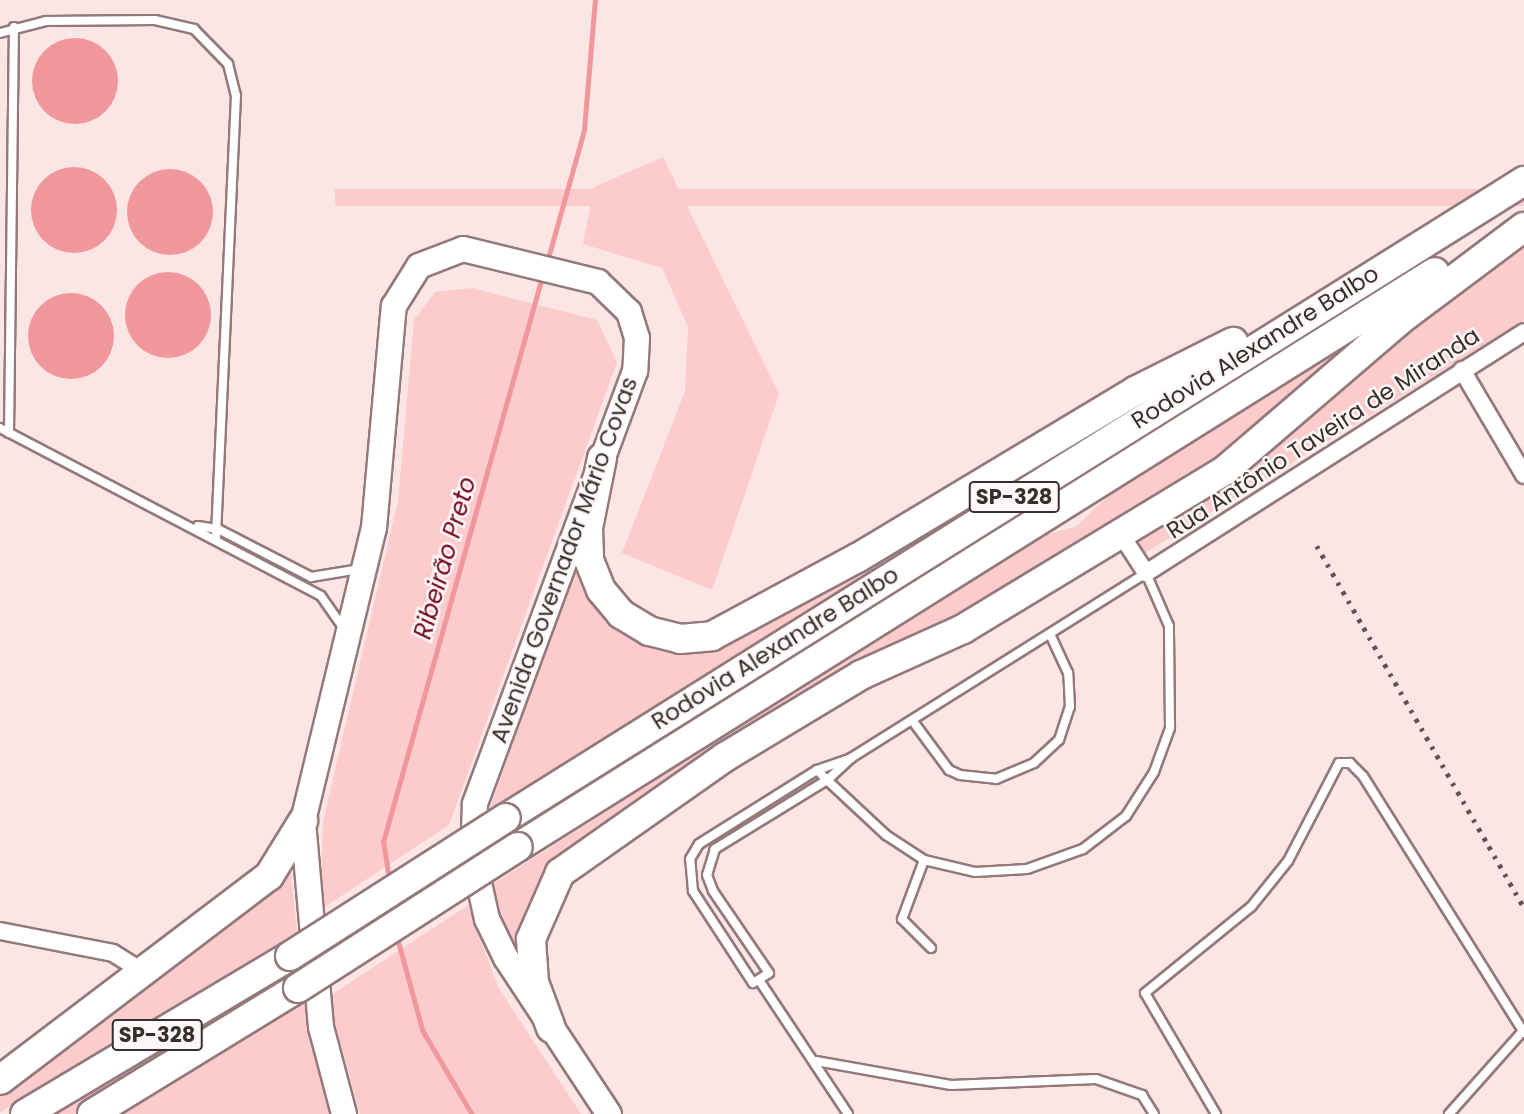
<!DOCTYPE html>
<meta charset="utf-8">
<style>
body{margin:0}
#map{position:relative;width:1524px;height:1114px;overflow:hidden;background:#fce5e5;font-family:Poppins,sans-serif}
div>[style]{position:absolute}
.green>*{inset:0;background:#fccccd;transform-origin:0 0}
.water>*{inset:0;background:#f0979c}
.round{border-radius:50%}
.stream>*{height:4.5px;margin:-2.25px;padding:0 2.25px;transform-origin:2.25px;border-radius:2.25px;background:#f0979c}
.roads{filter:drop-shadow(2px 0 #93797a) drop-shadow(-2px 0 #93797a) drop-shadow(0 2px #93797a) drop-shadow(0 -2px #93797a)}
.lane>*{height:8px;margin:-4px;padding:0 4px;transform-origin:4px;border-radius:4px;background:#fff}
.street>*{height:16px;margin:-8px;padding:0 8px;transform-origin:8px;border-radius:8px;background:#fff}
.primary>*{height:24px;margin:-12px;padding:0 12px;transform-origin:12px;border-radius:12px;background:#fff}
.highway>*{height:28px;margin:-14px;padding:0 14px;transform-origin:14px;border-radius:14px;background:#fff}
.rail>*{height:4.5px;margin-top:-2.25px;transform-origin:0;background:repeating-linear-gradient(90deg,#5e5151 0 3.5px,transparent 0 10.5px)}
.bridges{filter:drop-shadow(2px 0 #93797a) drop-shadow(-2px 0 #93797a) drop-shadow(0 2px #93797a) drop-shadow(0 -2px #93797a)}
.highway-bridge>*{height:28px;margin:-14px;padding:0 14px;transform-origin:14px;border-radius:14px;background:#fff}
span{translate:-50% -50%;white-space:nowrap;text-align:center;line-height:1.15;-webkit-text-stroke:5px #fdf7f7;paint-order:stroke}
.shield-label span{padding:2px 5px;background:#fdf7f7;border:2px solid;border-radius:5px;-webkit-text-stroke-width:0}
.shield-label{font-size:21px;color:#392e2e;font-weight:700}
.street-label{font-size:23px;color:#392e2e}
.water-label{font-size:24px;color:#710421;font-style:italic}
</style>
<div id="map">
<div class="green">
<i style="clip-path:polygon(663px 157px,779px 394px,712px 590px,622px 553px,685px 391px,688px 327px,662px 268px,583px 244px,594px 187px)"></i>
<i style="left:1524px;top:189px;width:17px;height:1189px;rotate:90deg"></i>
<i style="clip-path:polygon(1524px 243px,1524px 321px,1140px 556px,1138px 543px,1209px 495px,1363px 362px)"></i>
<i style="clip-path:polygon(472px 288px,597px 320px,617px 362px,449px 825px,320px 910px,323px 821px,398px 501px,414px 320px,435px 292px)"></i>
<i style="clip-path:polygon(1362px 334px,1237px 449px,552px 869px,530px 903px,519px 962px,487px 888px,1031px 539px,1077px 526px,1125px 480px)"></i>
<i style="clip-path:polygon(1156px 392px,871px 570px,489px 811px,576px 562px,668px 649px)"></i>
<i style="clip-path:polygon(291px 872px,297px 932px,0 1112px,0 1089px)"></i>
<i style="clip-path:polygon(468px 905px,498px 987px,581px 1114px,360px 1114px,328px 997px)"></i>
<i style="clip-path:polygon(286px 969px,293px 982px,180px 1051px,74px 1114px,45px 1114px)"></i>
<i style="clip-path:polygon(306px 1000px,332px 1114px,118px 1114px)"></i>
</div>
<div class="water">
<i class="round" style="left:32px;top:38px;width:86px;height:86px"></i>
<i class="round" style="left:31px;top:167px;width:86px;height:86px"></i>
<i class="round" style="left:127px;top:169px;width:86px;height:86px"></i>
<i class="round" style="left:125px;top:272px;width:86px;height:86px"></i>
<i class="round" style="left:28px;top:293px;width:86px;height:86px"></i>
</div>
<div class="stream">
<i style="left:547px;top:262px;width:137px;rotate:-74.3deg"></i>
<i style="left:584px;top:130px;width:130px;rotate:-85.2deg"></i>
<i style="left:389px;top:879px;width:37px;rotate:-99deg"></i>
<i style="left:383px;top:842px;width:587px;rotate:-74.28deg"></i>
<i style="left:397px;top:936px;width:98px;rotate:74.7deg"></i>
<i style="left:423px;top:1031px;width:96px;rotate:59.4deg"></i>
</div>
<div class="roads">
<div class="lane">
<i style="left:0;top:33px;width:48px;rotate:-14.6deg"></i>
<i style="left:46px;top:21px;width:109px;rotate:-0.5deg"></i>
<i style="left:155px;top:20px;width:40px;rotate:13deg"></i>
<i style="left:194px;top:29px;width:49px;rotate:45.8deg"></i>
<i style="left:228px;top:64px;width:32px;rotate:76deg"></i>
<i style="left:236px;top:95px;width:445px;rotate:92.6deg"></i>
<i style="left:0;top:428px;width:362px;rotate:27.6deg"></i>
<i style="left:321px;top:596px;width:39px;rotate:55deg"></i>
<i style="left:9px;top:433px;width:406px;rotate:-89.3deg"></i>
<i style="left:198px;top:526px;width:20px;rotate:9deg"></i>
<i style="left:218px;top:529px;width:105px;rotate:27.3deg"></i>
<i style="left:311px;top:577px;width:50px;rotate:-9.3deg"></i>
<i style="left:912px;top:720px;width:62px;rotate:53.5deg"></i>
<i style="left:949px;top:770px;width:12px;rotate:24deg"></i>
<i style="left:960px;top:775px;width:36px;rotate:6deg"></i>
<i style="left:996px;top:779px;width:41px;rotate:-22.8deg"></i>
<i style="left:1034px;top:763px;width:34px;rotate:-43deg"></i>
<i style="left:1059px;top:740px;width:35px;rotate:-72deg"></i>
<i style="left:1070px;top:707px;width:34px;rotate:-93deg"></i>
<i style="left:1068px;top:673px;width:43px;rotate:-114.8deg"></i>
<i style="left:817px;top:770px;width:14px;rotate:45deg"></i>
<i style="left:827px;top:780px;width:81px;rotate:43deg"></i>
<i style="left:886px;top:835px;width:45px;rotate:33.3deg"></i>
<i style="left:924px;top:860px;width:52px;rotate:13.2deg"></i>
<i style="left:975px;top:872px;width:52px;rotate:-3.3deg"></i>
<i style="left:1027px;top:869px;width:59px;rotate:-19.7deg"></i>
<i style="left:1083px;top:849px;width:54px;rotate:-37.5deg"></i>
<i style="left:1126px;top:816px;width:52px;rotate:-57.5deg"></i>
<i style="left:1154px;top:772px;width:47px;rotate:-70deg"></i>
<i style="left:1170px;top:728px;width:102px;rotate:-90.6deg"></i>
<i style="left:1169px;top:626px;width:58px;rotate:-113.5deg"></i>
<i style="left:1146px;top:573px;width:348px;rotate:147.9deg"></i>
<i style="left:851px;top:758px;width:33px;rotate:137deg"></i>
<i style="left:827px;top:780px;width:132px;rotate:148.4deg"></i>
<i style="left:715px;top:849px;width:27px;rotate:107deg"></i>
<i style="left:707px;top:875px;width:17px;rotate:69deg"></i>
<i style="left:713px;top:891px;width:99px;rotate:55.7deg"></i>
<i style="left:769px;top:973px;width:19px;rotate:148deg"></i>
<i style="left:753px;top:983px;width:110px;rotate:-123.1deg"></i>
<i style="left:693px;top:891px;width:32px;rotate:-95deg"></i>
<i style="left:690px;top:859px;width:17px;rotate:-59deg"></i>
<i style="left:699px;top:844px;width:139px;rotate:-32.1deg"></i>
<i style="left:817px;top:770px;width:36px;rotate:-19deg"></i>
<i style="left:924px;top:860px;width:63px;rotate:110.4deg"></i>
<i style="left:902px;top:919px;width:41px;rotate:45deg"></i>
<i style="left:761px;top:983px;width:157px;rotate:56.4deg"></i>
<i style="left:816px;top:1061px;width:137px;rotate:10.1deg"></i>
<i style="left:951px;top:1085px;width:145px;rotate:-2.4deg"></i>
<i style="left:1096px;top:1079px;width:49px;rotate:19.2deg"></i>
<i style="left:1142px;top:1095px;width:22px;rotate:58deg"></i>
<i style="left:1216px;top:1114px;width:140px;rotate:-120.4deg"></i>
<i style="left:1145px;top:993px;width:136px;rotate:-39.1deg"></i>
<i style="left:1251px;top:907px;width:59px;rotate:-51.2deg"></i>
<i style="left:1288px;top:861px;width:110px;rotate:-62.5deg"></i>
<i style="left:1339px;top:763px;width:11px"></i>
<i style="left:1350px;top:763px;width:18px;rotate:45deg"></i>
<i style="left:1363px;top:776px;width:303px;rotate:57.9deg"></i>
<i style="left:1449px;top:1114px;width:111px;rotate:-48.3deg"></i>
</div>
<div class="street">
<i style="left:1462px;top:370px;width:122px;rotate:59.4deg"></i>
<i style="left:1122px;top:536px;width:44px;rotate:57deg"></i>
<i style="left:1146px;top:573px;width:448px;rotate:-32.5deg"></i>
<i style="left:0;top:931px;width:115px;rotate:11deg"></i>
<i style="left:113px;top:953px;width:34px;rotate:32deg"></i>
</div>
<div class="primary">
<i style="left:344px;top:1114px;width:90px;rotate:-104.8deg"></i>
<i style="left:321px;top:1027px;width:207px;rotate:-95deg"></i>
<i style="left:303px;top:821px;width:301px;rotate:-76.4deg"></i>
<i style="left:374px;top:528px;width:223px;rotate:-84.9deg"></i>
<i style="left:394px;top:306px;width:47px;rotate:-58deg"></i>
<i style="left:419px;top:266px;width:47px;rotate:-21.1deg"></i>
<i style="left:463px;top:249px;width:139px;rotate:13.7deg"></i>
<i style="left:598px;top:282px;width:43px;rotate:44.1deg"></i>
<i style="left:629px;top:312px;width:27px;rotate:73deg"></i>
<i style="left:637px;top:338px;width:33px;rotate:93deg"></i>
<i style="left:635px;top:371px;width:462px;rotate:110.3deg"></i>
<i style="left:475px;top:804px;width:52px;rotate:92.2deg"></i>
<i style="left:473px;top:856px;width:65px;rotate:77.5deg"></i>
<i style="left:487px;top:919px;width:43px;rotate:64deg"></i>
<i style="left:506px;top:958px;width:187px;rotate:56.6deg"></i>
</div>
<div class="highway">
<i style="left:602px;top:458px;width:71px;rotate:101.3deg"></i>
<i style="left:588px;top:528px;width:32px;rotate:88deg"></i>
<i style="left:589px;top:560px;width:32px;rotate:68deg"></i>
<i style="left:601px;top:590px;width:31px;rotate:50deg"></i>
<i style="left:621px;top:614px;width:33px;rotate:31deg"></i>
<i style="left:649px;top:631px;width:32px;rotate:14deg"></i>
<i style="left:680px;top:639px;width:32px;rotate:-5deg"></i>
<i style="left:712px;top:636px;width:167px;rotate:-28.3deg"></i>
<i style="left:859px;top:557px;width:322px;rotate:-31deg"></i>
<i style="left:1135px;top:391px;width:110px;rotate:-26.6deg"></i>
<i style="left:506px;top:818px;width:1201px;rotate:-32.04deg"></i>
<i style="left:518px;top:847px;width:1082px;rotate:-32.09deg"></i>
<i style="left:551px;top:1028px;width:49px;rotate:-110.3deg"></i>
<i style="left:534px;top:982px;width:43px;rotate:-94deg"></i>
<i style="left:531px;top:939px;width:72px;rotate:-66.3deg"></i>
<i style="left:560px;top:873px;width:202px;rotate:-35.1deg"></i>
<i style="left:725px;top:757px;width:159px;rotate:-31.1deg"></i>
<i style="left:861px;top:675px;width:112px;rotate:-24.3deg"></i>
<i style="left:963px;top:629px;width:305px;rotate:-31.2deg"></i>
<i style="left:1224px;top:471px;width:232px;rotate:-40.6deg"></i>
<i style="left:1400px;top:320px;width:155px;rotate:-36.9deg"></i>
<i style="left:0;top:1080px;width:338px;rotate:-37.2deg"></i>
<i style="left:269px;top:876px;width:65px;rotate:-58.3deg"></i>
<i style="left:25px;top:1114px;width:309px;rotate:-30.8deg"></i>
<i style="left:92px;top:1114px;width:241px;rotate:-31.5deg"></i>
</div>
</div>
<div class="rail">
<i style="left:1317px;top:546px;width:416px;rotate:60.2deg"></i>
</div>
<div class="bridges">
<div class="highway-bridge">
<i style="left:290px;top:956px;width:256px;rotate:-32.6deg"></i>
<i style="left:298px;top:988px;width:261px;rotate:-32.7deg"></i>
</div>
</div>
<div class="shield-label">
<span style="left:1014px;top:497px">SP-328</span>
<span style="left:157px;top:1035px">SP-328</span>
</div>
<div class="street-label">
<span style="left:1255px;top:347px;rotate:-32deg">Rodovia Alexandre Balbo</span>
<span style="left:1323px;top:433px;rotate:-33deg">Rua Antônio Taveira de Miranda</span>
<span style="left:564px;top:560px;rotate:-70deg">Avenida Governador Mário Covas</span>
<span style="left:775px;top:648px;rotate:-32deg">Rodovia Alexandre Balbo</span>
</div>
<div class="water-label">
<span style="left:445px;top:558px;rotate:-74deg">Ribeirão Preto</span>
</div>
</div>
